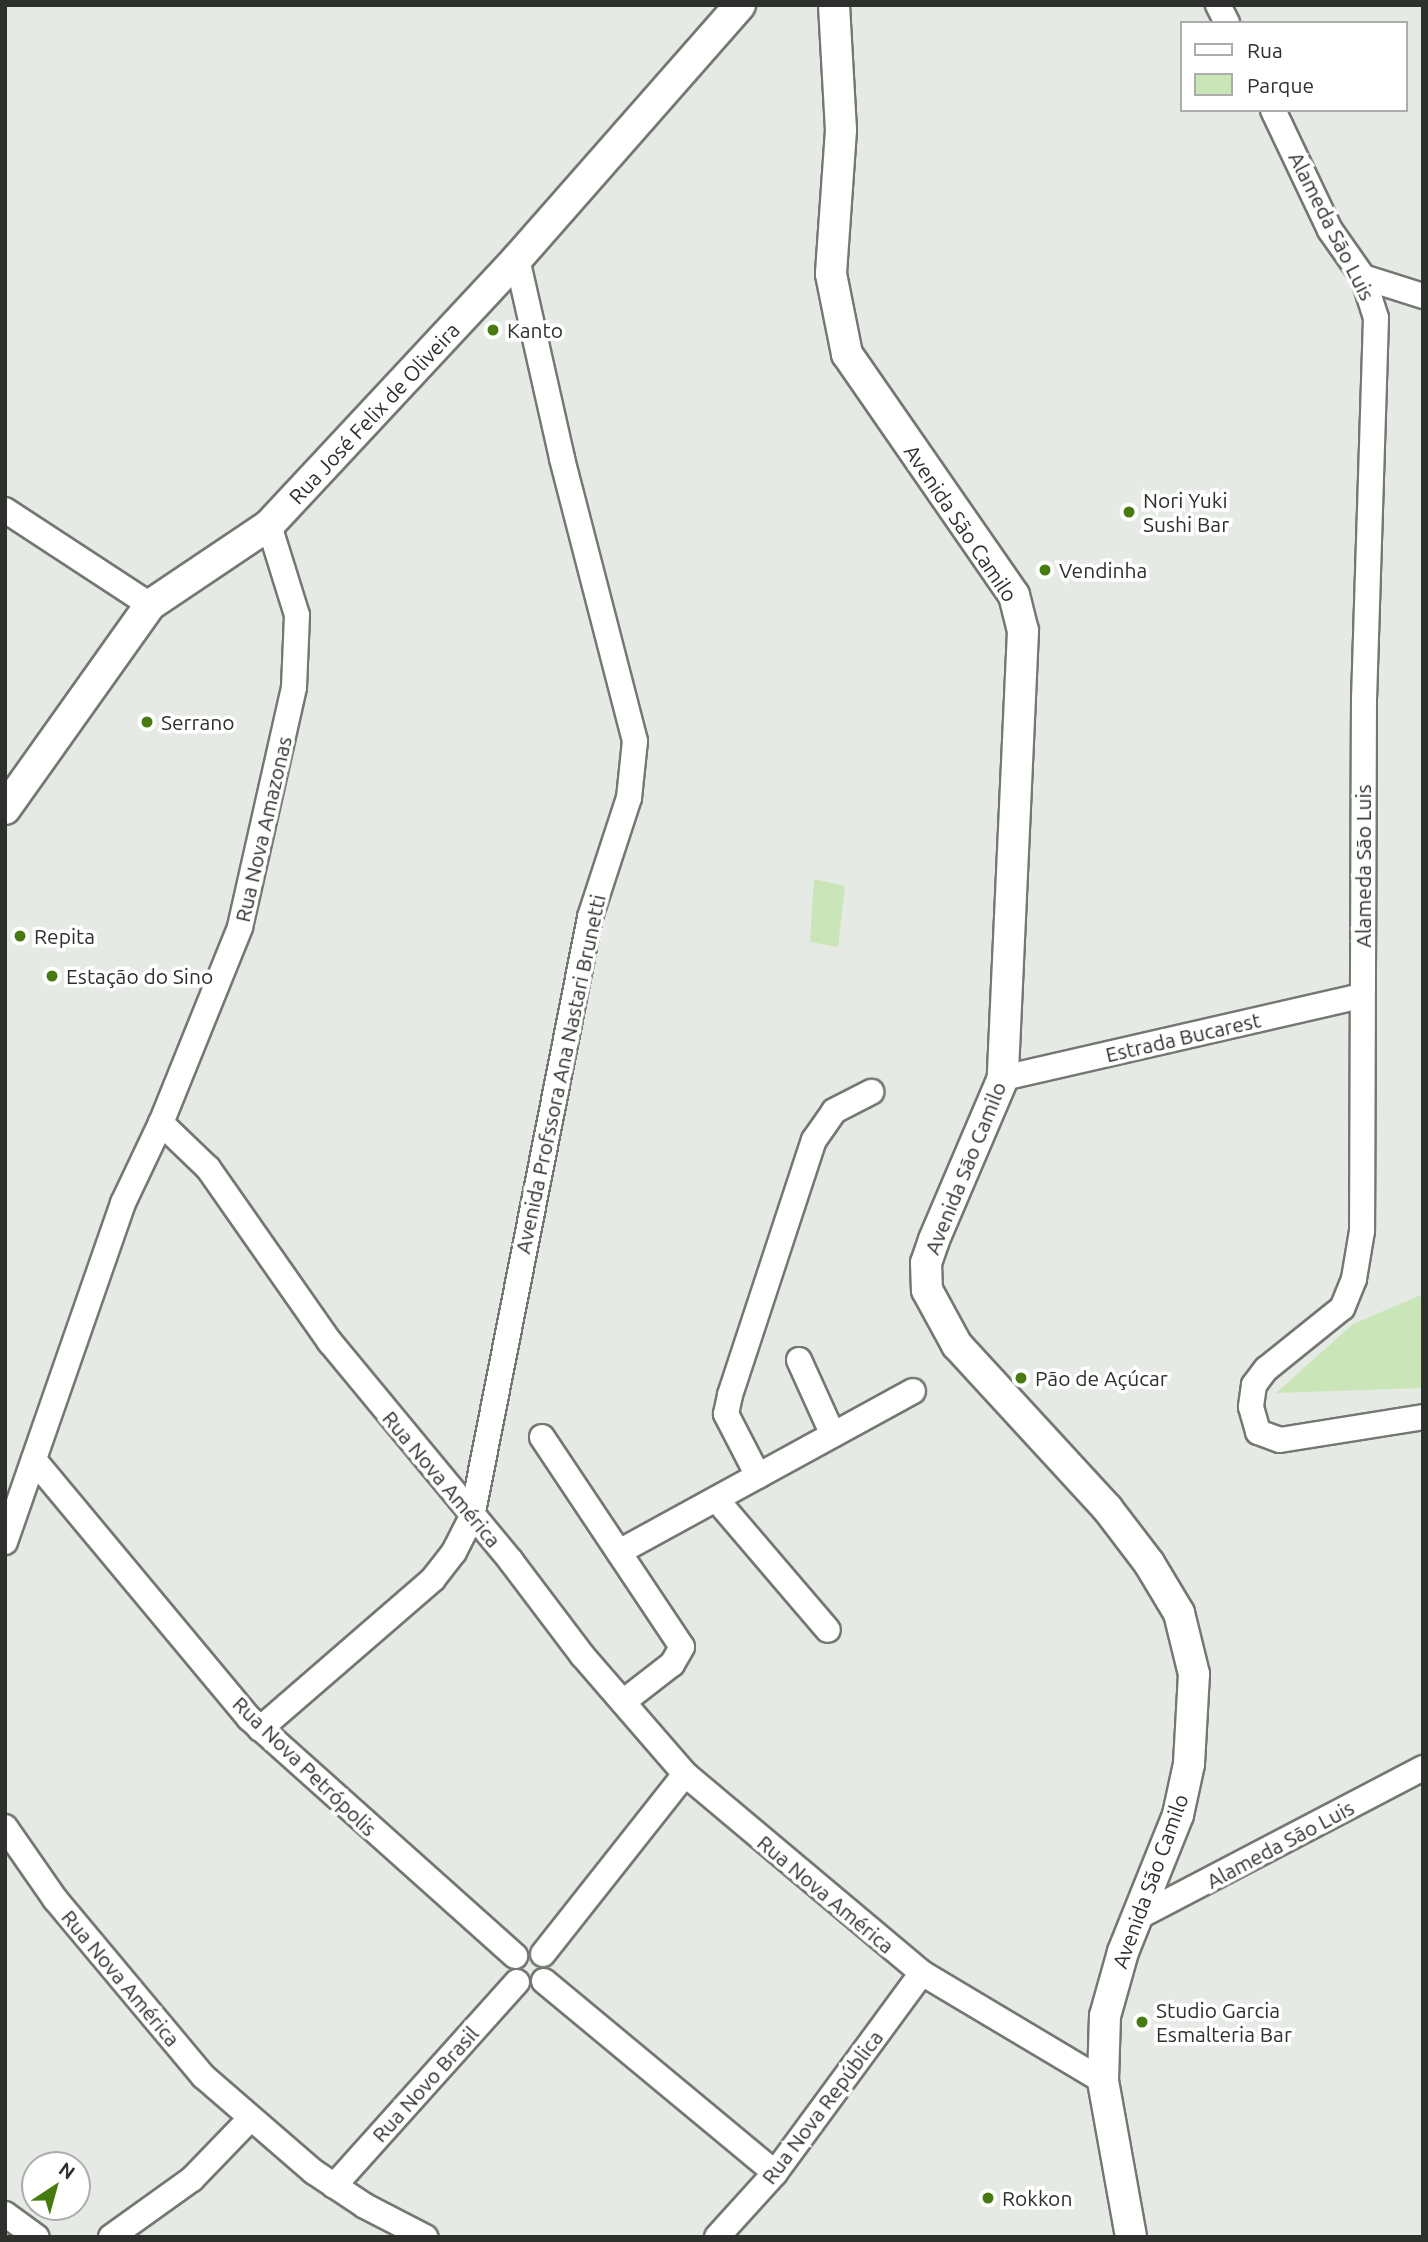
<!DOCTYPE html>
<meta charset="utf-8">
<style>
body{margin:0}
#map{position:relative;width:1428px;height:2242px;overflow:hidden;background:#e6eae4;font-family:Ubuntu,sans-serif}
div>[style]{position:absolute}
.green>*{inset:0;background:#cae6b9}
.roads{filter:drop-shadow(2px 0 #747872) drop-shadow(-2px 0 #747872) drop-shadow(0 2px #747872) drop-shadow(0 -2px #747872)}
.minor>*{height:24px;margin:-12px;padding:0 12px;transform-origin:12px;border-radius:12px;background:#fff}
.major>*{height:30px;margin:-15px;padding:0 15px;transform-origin:15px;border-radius:15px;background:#fff}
.dots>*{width:19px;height:19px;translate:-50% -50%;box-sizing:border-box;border:4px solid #fff;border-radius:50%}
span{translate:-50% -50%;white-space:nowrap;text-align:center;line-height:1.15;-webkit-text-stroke:7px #fff;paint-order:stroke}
.street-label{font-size:21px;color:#2e302d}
.poi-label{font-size:21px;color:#2e302d}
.left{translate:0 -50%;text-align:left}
.frame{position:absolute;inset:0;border:7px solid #2e302d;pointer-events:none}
.legend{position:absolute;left:1180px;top:21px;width:228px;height:91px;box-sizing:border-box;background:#fff;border:2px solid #abacab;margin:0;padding:9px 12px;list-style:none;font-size:21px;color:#2e302d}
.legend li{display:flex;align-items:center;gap:14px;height:35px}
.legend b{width:35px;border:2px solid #abacab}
.north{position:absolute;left:21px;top:2151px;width:70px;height:70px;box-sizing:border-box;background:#fff;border:2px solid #abacab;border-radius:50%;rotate:36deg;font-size:19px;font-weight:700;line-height:28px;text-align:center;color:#2e302d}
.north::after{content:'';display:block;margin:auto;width:24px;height:32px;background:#467c0f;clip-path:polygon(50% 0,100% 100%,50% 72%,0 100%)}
</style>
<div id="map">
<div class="green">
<i style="clip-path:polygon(814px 879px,845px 886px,838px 947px,810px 942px)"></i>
<i style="clip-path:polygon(1423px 1294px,1423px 1388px,1276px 1393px,1353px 1324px)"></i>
</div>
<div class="roads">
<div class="minor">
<i style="left:1218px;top:5px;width:20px;rotate:63deg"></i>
<i style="left:1273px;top:110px;width:133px;rotate:64.6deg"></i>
<i style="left:1330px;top:230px;width:57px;rotate:54.9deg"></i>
<i style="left:1363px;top:277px;width:43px;rotate:72.4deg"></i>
<i style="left:1376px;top:318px;width:380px;rotate:91.8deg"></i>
<i style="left:1364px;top:698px;width:533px;rotate:90.21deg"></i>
<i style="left:1362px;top:1231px;width:49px;rotate:99.5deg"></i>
<i style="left:1354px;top:1279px;width:31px;rotate:112deg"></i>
<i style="left:1342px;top:1308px;width:97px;rotate:141.2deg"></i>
<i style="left:1266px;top:1369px;width:20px;rotate:127deg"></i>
<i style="left:1254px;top:1385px;width:22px;rotate:98deg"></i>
<i style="left:1251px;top:1407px;width:26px;rotate:74deg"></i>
<i style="left:1258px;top:1432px;width:23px;rotate:20deg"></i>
<i style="left:1280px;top:1440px;width:145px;rotate:-9.1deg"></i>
<i style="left:1363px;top:277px;width:63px;rotate:17.6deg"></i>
<i style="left:5px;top:510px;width:173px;rotate:33.2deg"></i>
<i style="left:1003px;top:1078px;width:368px;rotate:-12.9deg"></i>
<i style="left:161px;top:1123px;width:65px;rotate:43.8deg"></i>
<i style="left:208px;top:1168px;width:213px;rotate:55deg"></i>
<i style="left:330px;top:1342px;width:284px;rotate:50.4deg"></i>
<i style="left:511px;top:1561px;width:118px;rotate:52.9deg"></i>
<i style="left:582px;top:1655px;width:157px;rotate:49.1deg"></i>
<i style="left:685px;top:1774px;width:309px;rotate:40deg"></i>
<i style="left:922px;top:1973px;width:211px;rotate:30.8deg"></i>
<i style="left:799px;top:1360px;width:82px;rotate:65.6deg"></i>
<i style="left:542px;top:1437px;width:252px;rotate:56.3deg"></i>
<i style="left:682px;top:1647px;width:20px;rotate:120deg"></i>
<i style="left:672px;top:1664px;width:62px;rotate:142.2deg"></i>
<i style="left:34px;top:1460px;width:336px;rotate:50.2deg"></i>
<i style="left:249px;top:1718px;width:357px;rotate:41.8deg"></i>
<i style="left:758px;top:1476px;width:70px;rotate:-117.3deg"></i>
<i style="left:726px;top:1414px;width:19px;rotate:-78deg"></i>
<i style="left:730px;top:1395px;width:268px;rotate:-71.8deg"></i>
<i style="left:814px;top:1140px;width:35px;rotate:-55deg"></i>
<i style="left:834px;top:1111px;width:42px;rotate:-27.2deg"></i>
<i style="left:716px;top:1499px;width:172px;rotate:49.5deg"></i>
<i style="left:5px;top:1542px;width:359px;rotate:-70.8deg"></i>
<i style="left:123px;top:1203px;width:89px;rotate:-64.6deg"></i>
<i style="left:161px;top:1123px;width:211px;rotate:-68deg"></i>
<i style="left:240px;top:927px;width:246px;rotate:-77.3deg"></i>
<i style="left:294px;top:687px;width:72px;rotate:-87.6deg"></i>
<i style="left:297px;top:615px;width:94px;rotate:-107.3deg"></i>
<i style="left:619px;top:1552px;width:335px;rotate:-28.7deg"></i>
<i style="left:260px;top:1729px;width:229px;rotate:-40.9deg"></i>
<i style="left:433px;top:1579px;width:34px;rotate:-52deg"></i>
<i style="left:454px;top:1552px;width:39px;rotate:-63deg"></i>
<i style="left:472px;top:1517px;width:611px;rotate:-78.87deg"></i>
<i style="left:590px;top:917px;width:125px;rotate:-71.9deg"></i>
<i style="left:629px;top:798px;width:57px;rotate:-84deg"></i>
<i style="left:635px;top:741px;width:292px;rotate:-104.5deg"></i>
<i style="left:562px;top:458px;width:204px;rotate:-102.7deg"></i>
<i style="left:5px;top:1827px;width:88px;rotate:55.2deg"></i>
<i style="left:55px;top:1899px;width:231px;rotate:50.1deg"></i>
<i style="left:203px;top:2076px;width:147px;rotate:40.9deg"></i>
<i style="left:314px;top:2172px;width:61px;rotate:33.7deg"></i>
<i style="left:365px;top:2206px;width:68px;rotate:27.3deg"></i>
<i style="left:1136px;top:1918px;width:324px;rotate:-27.6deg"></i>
<i style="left:543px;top:1954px;width:229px;rotate:-51.7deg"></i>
<i style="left:544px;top:1981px;width:300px;rotate:39.7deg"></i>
<i style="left:334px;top:2186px;width:274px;rotate:-48.1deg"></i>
<i style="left:5px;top:2214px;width:39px;rotate:36deg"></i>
<i style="left:111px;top:2237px;width:100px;rotate:-35.6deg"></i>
<i style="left:192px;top:2179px;width:83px;rotate:-46deg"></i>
<i style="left:717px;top:2237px;width:86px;rotate:-47.8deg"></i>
<i style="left:775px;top:2173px;width:248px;rotate:-53.7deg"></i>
</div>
<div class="major">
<i style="left:834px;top:5px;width:125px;rotate:86.8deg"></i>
<i style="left:841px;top:130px;width:144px;rotate:94deg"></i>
<i style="left:831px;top:274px;width:82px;rotate:78.7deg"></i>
<i style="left:847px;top:354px;width:293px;rotate:55.3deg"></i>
<i style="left:1014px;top:595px;width:37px;rotate:76deg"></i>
<i style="left:1023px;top:631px;width:447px;rotate:92.6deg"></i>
<i style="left:1003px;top:1078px;width:176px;rotate:113.1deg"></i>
<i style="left:934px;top:1240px;width:24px;rotate:109deg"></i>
<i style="left:926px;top:1263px;width:27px;rotate:88deg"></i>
<i style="left:927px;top:1290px;width:63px;rotate:61.4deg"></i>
<i style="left:957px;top:1345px;width:222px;rotate:47.4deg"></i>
<i style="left:1107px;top:1508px;width:69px;rotate:52.6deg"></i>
<i style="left:1149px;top:1563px;width:58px;rotate:59deg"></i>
<i style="left:1179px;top:1613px;width:63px;rotate:76.2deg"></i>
<i style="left:1194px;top:1674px;width:90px;rotate:93.2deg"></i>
<i style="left:1189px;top:1764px;width:52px;rotate:102.2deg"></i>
<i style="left:1178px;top:1815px;width:148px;rotate:111.9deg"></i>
<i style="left:1123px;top:1952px;width:66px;rotate:105.7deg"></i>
<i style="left:1105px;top:2016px;width:65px;rotate:91.8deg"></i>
<i style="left:1103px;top:2081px;width:158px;rotate:79.8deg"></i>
<i style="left:5px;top:809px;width:250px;rotate:-54.6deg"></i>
<i style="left:150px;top:605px;width:143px;rotate:-33.9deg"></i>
<i style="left:269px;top:525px;width:364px;rotate:-47deg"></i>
<i style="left:517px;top:259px;width:338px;rotate:-48.7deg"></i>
</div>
</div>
<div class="dots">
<i style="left:493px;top:330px;background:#467c0f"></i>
<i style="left:1129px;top:512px;background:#467c0f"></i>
<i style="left:1045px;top:570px;background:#467c0f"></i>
<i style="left:147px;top:722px;background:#467c0f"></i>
<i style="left:20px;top:936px;background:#467c0f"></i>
<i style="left:52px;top:976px;background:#467c0f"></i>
<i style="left:1021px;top:1378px;background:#467c0f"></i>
<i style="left:1142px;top:2022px;background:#467c0f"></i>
<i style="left:988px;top:2198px;background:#467c0f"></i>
</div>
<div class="street-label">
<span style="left:1332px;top:226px;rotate:63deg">Alameda São Luis</span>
<span style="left:374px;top:413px;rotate:-47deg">Rua José Felix de Oliveira</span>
<span style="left:961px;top:523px;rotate:56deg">Avenida São Camilo</span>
<span style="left:263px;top:829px;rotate:-77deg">Rua Nova Amazonas</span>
<span style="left:1363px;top:866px;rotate:-90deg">Alameda São Luis</span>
<span style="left:1183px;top:1037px;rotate:-13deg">Estrada Bucarest</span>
<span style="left:560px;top:1074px;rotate:-78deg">Avenida Profssora Ana Nastari Brunetti</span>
<span style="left:965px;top:1168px;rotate:-68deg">Avenida São Camilo</span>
<span style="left:442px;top:1479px;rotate:50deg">Rua Nova América</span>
<span style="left:305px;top:1766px;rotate:44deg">Rua Nova Petrópolis</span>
<span style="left:1280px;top:1844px;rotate:-28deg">Alameda São Luis</span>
<span style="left:1150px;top:1881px;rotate:-70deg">Avenida São Camilo</span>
<span style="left:826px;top:1894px;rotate:40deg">Rua Nova América</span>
<span style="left:121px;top:1978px;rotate:50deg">Rua Nova América</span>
<span style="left:425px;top:2084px;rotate:-48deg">Rua Novo Brasil</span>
<span style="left:822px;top:2107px;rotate:-53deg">Rua Nova República</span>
</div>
<div class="poi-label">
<span class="left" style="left:507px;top:330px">Kanto</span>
<span class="left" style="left:1143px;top:512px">Nori Yuki<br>Sushi Bar</span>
<span class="left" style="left:1059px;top:570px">Vendinha</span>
<span class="left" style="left:161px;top:722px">Serrano</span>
<span class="left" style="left:34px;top:936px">Repita</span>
<span class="left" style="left:66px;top:976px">Estação do Sino</span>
<span class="left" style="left:1035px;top:1378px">Pão de Açúcar</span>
<span class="left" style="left:1156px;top:2022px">Studio Garcia<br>Esmalteria Bar</span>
<span class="left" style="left:1002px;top:2198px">Rokkon</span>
</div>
<div class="frame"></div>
<ul class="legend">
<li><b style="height:9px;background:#fff"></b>Rua</li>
<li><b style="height:19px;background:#cae6b9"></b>Parque</li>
</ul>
<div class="north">N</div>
</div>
